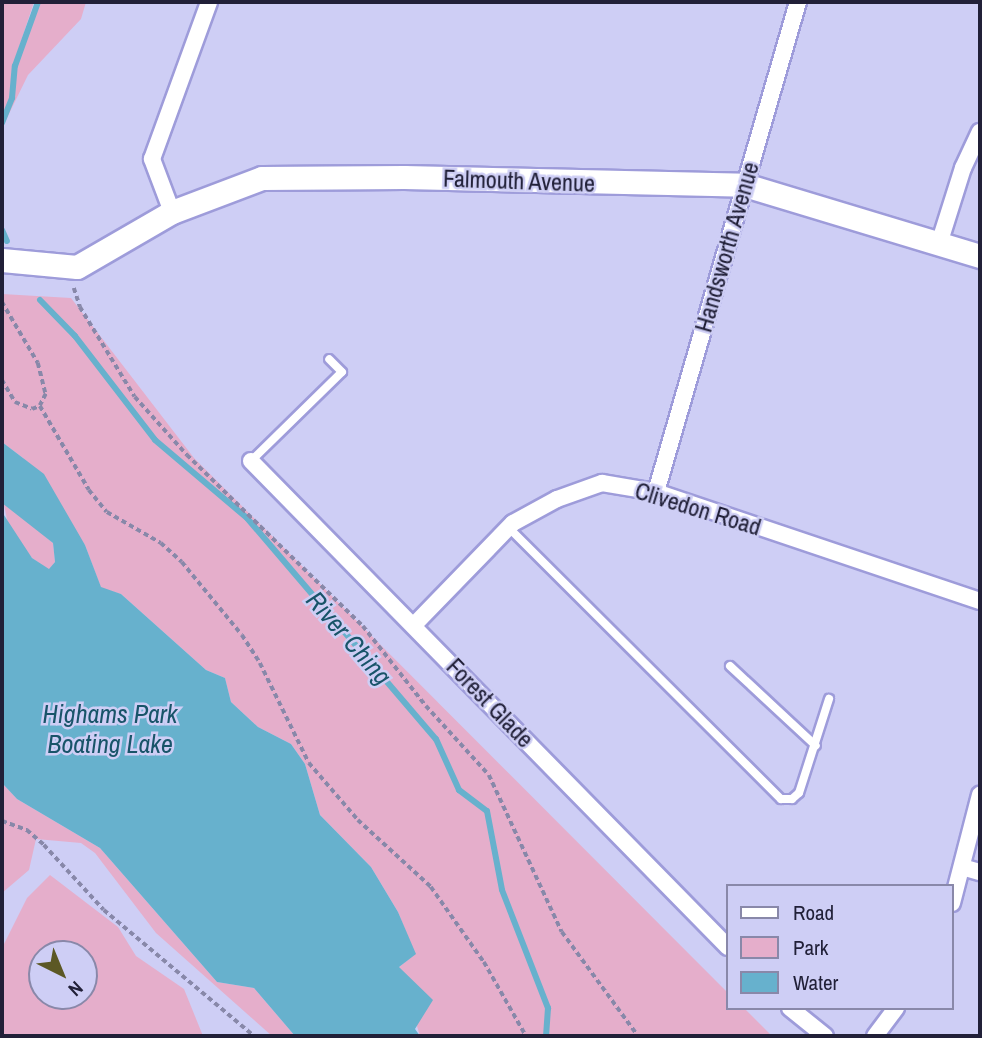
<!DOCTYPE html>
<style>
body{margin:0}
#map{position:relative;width:982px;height:1038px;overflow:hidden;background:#cecef5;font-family:"Archivo Narrow",sans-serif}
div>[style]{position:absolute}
.green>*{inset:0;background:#e5aecb}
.water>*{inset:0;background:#67b1cd}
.stream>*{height:6px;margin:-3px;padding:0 3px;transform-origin:3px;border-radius:3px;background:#67b1cd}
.path>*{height:3.5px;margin-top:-1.75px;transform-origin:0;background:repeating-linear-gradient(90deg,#8888a9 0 5px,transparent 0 8.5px)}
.roads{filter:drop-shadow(2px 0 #9e9cda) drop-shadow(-2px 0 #9e9cda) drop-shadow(0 2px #9e9cda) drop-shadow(0 -2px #9e9cda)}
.lane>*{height:8px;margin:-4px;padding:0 4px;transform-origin:4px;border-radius:4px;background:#fff}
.street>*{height:16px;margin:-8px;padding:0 8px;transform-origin:8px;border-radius:8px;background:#fff}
.secondary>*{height:23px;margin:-11.5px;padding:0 11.5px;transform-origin:11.5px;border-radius:11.5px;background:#fff}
span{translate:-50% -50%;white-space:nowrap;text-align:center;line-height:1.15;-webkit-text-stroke:5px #cecef5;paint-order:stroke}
.street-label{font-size:24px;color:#212038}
.water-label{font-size:26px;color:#185469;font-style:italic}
.frame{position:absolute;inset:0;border:4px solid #212038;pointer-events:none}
.legend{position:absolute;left:726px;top:884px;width:228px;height:126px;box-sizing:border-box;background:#cecef5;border:2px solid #8988a9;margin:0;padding:9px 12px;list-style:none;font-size:21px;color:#212038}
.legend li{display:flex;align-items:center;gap:14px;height:35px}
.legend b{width:35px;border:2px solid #8988a9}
.north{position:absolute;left:28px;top:940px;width:70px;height:70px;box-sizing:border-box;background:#cecef5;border:2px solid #8988a9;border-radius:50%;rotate:137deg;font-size:19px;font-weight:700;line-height:28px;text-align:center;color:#212038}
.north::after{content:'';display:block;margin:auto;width:24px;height:32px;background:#5c5825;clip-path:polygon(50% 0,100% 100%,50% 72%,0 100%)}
</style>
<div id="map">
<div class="green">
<i style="clip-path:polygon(2px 2px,34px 2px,13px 65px,36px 2px,86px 2px,81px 19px,28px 75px,2px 128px)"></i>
<i style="clip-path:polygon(2px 294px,71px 298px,194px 458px,728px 993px,728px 1008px,744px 1008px,772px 1036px,420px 1036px,399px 967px,415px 954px,398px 912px,371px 867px,320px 815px,305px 764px,291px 744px,258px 727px,231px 702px,225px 678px,206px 670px,121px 594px,101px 588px,85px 545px,23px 458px,2px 442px)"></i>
<i style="clip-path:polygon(3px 500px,53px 543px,55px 562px,49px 570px,32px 558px,9px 529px)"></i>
<i style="clip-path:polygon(2px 783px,17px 799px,100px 848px,217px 982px,254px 988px,295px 1036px,272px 1036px,156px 933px,95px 853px,81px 843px,36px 839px,29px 870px,2px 893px)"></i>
<i style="clip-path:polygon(evenodd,50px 875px,118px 927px,136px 956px,184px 989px,203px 1036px,2px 1036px,2px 948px,27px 898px,50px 875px,84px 954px,84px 996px,42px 996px,42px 954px,84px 954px)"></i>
</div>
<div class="water">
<i style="clip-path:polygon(2px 442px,44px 474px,85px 545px,101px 587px,121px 594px,206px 670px,225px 678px,231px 702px,258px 727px,291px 744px,305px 764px,320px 815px,371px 867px,398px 912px,416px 954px,399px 967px,433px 1000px,415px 1029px,420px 1036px,295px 1036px,254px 988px,217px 982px,100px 848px,17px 799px,2px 783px,2px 512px,32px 558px,49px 569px,55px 562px,53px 543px,2px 503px)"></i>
</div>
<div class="stream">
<i style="left:2px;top:123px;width:27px;rotate:-68deg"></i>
<i style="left:12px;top:98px;width:32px;rotate:-85deg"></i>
<i style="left:15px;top:66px;width:68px;rotate:-70.2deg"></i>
<i style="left:2px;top:230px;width:12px;rotate:66deg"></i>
<i style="left:40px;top:300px;width:50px;rotate:45.8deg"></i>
<i style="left:75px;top:336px;width:131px;rotate:52.4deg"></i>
<i style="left:155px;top:440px;width:121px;rotate:40.3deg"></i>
<i style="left:247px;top:518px;width:291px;rotate:49.5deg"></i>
<i style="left:436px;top:739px;width:56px;rotate:65.7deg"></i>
<i style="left:459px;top:790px;width:35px;rotate:37deg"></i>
<i style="left:487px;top:811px;width:80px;rotate:79.2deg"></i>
<i style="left:502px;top:890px;width:127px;rotate:68.7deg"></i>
<i style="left:548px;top:1008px;width:28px;rotate:94deg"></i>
</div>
<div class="path">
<i style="left:74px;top:288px;width:20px;rotate:72deg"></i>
<i style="left:80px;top:307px;width:105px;rotate:58.6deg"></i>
<i style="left:135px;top:397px;width:78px;rotate:48.1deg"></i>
<i style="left:187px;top:455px;width:245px;rotate:44.2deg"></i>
<i style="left:363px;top:626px;width:102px;rotate:51.8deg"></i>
<i style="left:426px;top:706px;width:93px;rotate:47.6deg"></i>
<i style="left:489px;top:775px;width:173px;rotate:65.1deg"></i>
<i style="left:562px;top:932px;width:129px;rotate:53.8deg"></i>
<i style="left:2px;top:302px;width:71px;rotate:59.5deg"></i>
<i style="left:38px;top:363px;width:32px;rotate:76deg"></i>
<i style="left:46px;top:394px;width:13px;rotate:117deg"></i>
<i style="left:40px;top:406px;width:97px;rotate:59.7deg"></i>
<i style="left:89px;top:490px;width:28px;rotate:51deg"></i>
<i style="left:107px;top:512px;width:62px;rotate:29.9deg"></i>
<i style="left:161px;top:543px;width:28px;rotate:42deg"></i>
<i style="left:182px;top:562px;width:94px;rotate:50.6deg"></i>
<i style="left:242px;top:635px;width:33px;rotate:57deg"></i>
<i style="left:260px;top:663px;width:111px;rotate:63.9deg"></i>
<i style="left:309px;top:763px;width:75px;rotate:49.3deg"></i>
<i style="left:358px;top:820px;width:99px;rotate:42.5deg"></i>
<i style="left:431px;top:887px;width:92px;rotate:54.8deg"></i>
<i style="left:484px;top:962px;width:85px;rotate:60.4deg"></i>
<i style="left:2px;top:380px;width:26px;rotate:59deg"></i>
<i style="left:15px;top:402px;width:18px;rotate:22deg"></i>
<i style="left:32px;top:409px;width:9px;rotate:-21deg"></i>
<i style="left:2px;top:821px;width:27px;rotate:20deg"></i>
<i style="left:27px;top:830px;width:23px;rotate:41deg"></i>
<i style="left:44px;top:845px;width:88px;rotate:47.3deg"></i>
<i style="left:104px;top:910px;width:196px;rotate:40deg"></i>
<i style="left:2px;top:1035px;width:1px;rotate:45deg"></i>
</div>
<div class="roads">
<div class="lane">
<i style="left:251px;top:461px;width:127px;rotate:-44.4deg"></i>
<i style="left:342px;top:372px;width:18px;rotate:-135deg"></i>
<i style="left:509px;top:528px;width:384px;rotate:44.9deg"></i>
<i style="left:781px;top:799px;width:11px"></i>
<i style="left:792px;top:799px;width:9px;rotate:-41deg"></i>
<i style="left:799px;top:793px;width:99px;rotate:-72.3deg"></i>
<i style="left:730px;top:666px;width:117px;rotate:42.9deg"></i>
</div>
<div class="street">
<i style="left:172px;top:212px;width:57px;rotate:-110.7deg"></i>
<i style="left:152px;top:159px;width:167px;rotate:-70deg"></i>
<i style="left:939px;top:244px;width:80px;rotate:-72.5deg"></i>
<i style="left:963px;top:168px;width:40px;rotate:-65deg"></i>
<i style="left:251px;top:461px;width:681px;rotate:45.54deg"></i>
<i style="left:656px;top:492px;width:510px;rotate:-73.84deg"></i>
<i style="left:414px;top:625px;width:142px;rotate:-45.9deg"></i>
<i style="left:513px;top:523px;width:50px;rotate:-28.6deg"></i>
<i style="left:557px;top:499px;width:48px;rotate:-19.6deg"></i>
<i style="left:602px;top:483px;width:55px;rotate:9.5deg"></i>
<i style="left:656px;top:492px;width:342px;rotate:18.6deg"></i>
<i style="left:962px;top:867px;width:19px;rotate:16deg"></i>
<i style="left:952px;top:903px;width:112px;rotate:-75.5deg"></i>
<i style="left:790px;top:1008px;width:45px;rotate:38.7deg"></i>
<i style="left:875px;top:1036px;width:35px;rotate:-53deg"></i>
</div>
<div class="secondary">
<i style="left:2px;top:260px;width:75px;rotate:5.3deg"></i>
<i style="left:77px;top:267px;width:110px;rotate:-30.1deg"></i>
<i style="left:172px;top:212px;width:96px;rotate:-20.7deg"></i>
<i style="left:262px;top:178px;width:142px;rotate:-0.4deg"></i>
<i style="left:404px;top:177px;width:341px;rotate:1.3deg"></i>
<i style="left:745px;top:185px;width:245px;rotate:16.8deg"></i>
</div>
</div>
<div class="street-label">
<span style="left:519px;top:181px;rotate:2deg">Falmouth Avenue</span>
<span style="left:727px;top:247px;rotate:-74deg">Handsworth Avenue</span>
<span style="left:698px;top:509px;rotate:17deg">Clivedon Road</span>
<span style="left:490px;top:703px;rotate:46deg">Forest Glade</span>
</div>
<div class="water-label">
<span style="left:349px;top:638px;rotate:49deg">River Ching</span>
<span style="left:110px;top:729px">Highams Park<br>Boating Lake</span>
</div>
<div class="frame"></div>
<ul class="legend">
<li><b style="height:9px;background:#fff"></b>Road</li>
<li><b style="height:19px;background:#e5aecb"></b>Park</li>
<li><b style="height:19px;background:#67b1cd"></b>Water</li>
</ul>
<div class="north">N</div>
</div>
